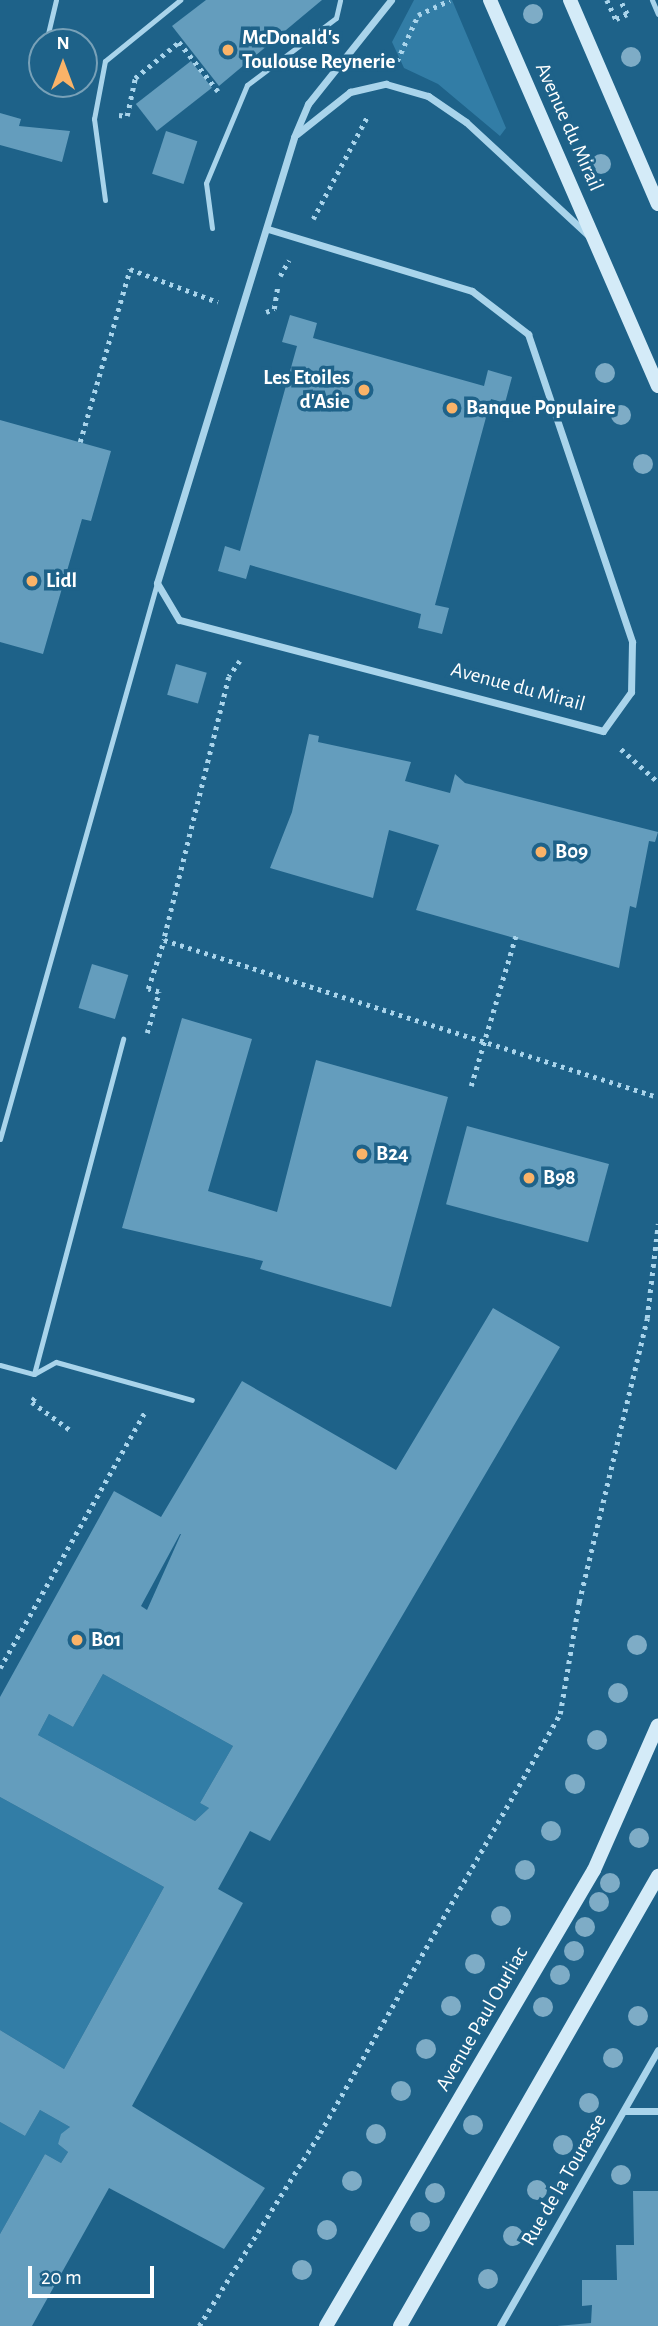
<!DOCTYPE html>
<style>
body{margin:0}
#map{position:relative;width:658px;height:2326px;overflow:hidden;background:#1e6289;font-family:"Alegreya Sans",sans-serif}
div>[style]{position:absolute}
.green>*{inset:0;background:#327da6}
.building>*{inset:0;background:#649dbd;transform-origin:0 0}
.path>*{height:4.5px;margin-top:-2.25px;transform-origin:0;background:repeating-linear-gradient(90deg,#a9d4eb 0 3.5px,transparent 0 8.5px)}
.lane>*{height:5px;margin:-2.5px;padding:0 2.5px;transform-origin:2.5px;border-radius:2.5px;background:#a9d4eb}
.street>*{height:7px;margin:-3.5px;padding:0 3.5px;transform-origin:3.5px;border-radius:3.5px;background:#a9d4eb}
.secondary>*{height:14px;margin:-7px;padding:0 7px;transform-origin:7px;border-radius:7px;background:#d4ebf8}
.trees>*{width:20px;height:20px;margin:-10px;border-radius:50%;background:#7eacc6}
.dots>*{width:19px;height:19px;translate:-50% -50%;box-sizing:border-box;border:4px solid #1e6289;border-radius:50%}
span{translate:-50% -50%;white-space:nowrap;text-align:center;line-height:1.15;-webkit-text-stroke:7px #1e6289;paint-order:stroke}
.poi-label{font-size:21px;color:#fff;font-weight:700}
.left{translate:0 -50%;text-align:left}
.right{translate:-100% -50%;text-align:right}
.street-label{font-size:21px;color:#fff}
.north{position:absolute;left:28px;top:28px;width:70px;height:70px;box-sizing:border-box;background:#1e6289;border:2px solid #78a1b8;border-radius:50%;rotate:0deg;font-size:19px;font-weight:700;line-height:28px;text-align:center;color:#fff}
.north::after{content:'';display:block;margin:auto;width:24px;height:32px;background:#fab368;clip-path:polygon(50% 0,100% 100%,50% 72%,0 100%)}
.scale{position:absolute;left:28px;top:2266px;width:126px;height:32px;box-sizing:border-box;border:4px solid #fff;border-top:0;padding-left:9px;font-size:21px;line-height:24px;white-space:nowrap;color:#fff;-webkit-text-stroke:5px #1e6289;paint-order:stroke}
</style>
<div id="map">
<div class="green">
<i style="clip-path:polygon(414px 0,452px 0,506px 128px,500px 136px,438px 84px,404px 68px,392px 42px)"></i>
<i style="clip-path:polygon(103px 1674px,233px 1746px,200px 1803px,209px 1808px,195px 1821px,38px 1735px,49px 1714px,73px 1727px)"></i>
<i style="clip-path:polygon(0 1797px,164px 1887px,64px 2069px,0 2030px)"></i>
<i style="clip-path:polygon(40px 2110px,70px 2127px,58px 2144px,68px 2152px,61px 2163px,45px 2154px,0 2234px,0 2122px,25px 2136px)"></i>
</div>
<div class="building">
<i style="clip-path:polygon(206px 0,322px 0,219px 86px,172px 26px)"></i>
<i style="left:191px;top:61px;width:34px;height:70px;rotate:52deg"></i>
<i style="clip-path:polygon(0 113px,21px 119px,19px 126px,70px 131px,62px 162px,0 145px)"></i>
<i style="left:166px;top:131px;width:33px;height:45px;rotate:18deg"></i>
<i style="clip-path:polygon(290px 315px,317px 323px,313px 338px,484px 386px,488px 370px,512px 377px,505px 403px,491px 399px,435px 605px,449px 608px,442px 634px,418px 628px,421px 614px,250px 565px,246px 579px,218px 571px,225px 546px,240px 551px,297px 346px,282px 342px)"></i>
<i style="clip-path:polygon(0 420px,111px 451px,91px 521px,82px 519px,43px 654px,0 642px)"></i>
<i style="left:176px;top:664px;width:32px;height:32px;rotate:16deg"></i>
<i style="clip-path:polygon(309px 734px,319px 736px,318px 742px,411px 762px,405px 781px,450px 793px,455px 774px,465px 783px,658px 832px,655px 842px,649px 841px,636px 908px,630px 906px,619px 968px,416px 910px,439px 845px,389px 830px,373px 898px,270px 868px,292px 812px)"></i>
<i style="left:92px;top:964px;width:38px;height:46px;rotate:17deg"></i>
<i style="clip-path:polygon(182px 1018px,252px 1039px,208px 1191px,277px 1212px,316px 1060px,448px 1097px,391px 1307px,260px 1269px,263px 1261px,122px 1228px)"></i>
<i style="left:467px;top:1126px;width:147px;height:81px;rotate:15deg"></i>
<i style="clip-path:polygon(evenodd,493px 1308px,560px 1347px,270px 1841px,250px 1831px,218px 1889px,243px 1903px,132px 2106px,265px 2188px,224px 2249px,109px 2188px,32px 2326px,0 2326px,0 2234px,45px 2154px,61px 2163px,68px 2152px,58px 2144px,61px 2134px,70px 2127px,40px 2110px,25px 2136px,0 2122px,0 2030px,64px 2069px,164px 1887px,0 1797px,0 1697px,114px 1491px,161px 1517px,242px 1381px,396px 1470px,493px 1308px,180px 1534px,181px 1534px,147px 1610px,141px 1606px,180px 1534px,493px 1308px,103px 1674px,233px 1746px,200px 1803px,209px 1808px,195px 1821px,38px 1735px,49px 1714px,73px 1727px,103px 1674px)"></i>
<i style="clip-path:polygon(633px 2191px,658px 2191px,658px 2326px,557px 2326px,591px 2323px,592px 2305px,582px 2306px,582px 2280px,617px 2280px,616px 2245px,634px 2245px)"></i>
</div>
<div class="path">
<i style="left:607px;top:0;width:21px;rotate:65deg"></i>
<i style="left:616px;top:19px;width:12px;rotate:-24deg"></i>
<i style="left:627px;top:14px;width:16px;rotate:-117deg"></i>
<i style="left:397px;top:61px;width:51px;rotate:-65.5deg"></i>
<i style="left:418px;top:15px;width:35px;rotate:-25deg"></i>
<i style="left:119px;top:115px;width:8px;rotate:7deg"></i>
<i style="left:127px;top:116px;width:39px;rotate:-78deg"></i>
<i style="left:135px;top:78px;width:57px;rotate:-39.3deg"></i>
<i style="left:179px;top:42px;width:63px;rotate:51.5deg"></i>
<i style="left:313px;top:219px;width:118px;rotate:-62.1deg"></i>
<i style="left:280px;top:276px;width:18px;rotate:-61deg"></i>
<i style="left:266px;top:312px;width:9px;rotate:-21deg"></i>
<i style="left:274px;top:309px;width:24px;rotate:-81deg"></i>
<i style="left:80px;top:442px;width:180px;rotate:-73.9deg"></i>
<i style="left:130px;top:269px;width:94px;rotate:20.6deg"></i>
<i style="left:240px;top:661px;width:19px;rotate:125deg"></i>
<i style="left:229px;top:677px;width:271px;rotate:103.9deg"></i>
<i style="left:164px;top:940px;width:518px;rotate:17.63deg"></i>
<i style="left:621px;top:749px;width:50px;rotate:41.7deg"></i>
<i style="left:147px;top:1033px;width:43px;rotate:-73.7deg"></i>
<i style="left:159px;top:992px;width:11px;rotate:-165deg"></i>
<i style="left:148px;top:989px;width:52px;rotate:-71.9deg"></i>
<i style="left:471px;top:1086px;width:158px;rotate:-73.4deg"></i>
<i style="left:35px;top:1398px;width:5px;rotate:127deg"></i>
<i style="left:32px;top:1402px;width:47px;rotate:36.4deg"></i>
<i style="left:0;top:1668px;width:293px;rotate:-60.5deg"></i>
<i style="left:199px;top:2326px;width:228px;rotate:-57.9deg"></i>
<i style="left:320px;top:2133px;width:483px;rotate:-60.2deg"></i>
<i style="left:560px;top:1714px;width:114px;rotate:-80.4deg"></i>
<i style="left:579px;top:1602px;width:292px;rotate:-76.5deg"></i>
<i style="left:647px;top:1318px;width:95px;rotate:-83.3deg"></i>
</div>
<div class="lane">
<i style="left:652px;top:0;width:15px;rotate:67deg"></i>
<i style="left:46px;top:42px;width:43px;rotate:-76.6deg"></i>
<i style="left:41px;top:59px;width:2px;rotate:-63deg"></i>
<i style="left:105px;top:200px;width:82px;rotate:-97.7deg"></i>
<i style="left:94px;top:119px;width:59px;rotate:-79.3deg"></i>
<i style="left:105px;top:61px;width:97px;rotate:-39.1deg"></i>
<i style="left:212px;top:228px;width:45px;rotate:-97.6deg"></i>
<i style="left:206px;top:183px;width:106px;rotate:-67.3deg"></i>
<i style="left:247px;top:85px;width:111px;rotate:-37deg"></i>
<i style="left:336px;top:18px;width:18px;rotate:-77deg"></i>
<i style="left:0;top:1139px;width:578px;rotate:-74.23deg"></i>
<i style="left:0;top:1365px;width:35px;rotate:15deg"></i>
<i style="left:34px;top:1374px;width:25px;rotate:-29deg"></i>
<i style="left:56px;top:1362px;width:141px;rotate:15.6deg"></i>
<i style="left:34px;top:1374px;width:347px;rotate:-75.1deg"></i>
</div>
<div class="street">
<i style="left:297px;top:134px;width:68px;rotate:-38.4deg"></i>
<i style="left:350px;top:92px;width:37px;rotate:-13deg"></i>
<i style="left:386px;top:84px;width:44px;rotate:15.9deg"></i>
<i style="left:428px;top:96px;width:46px;rotate:34.4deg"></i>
<i style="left:466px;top:122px;width:168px;rotate:42.8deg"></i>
<i style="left:268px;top:229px;width:213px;rotate:16.9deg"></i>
<i style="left:472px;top:291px;width:71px;rotate:37.5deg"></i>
<i style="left:528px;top:334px;width:325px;rotate:71.3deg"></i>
<i style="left:632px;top:642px;width:50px;rotate:91.1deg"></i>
<i style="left:631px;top:692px;width:48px;rotate:125.7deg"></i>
<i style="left:603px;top:731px;width:438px;rotate:-165.3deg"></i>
<i style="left:179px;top:620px;width:43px;rotate:-120.7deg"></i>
<i style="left:157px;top:583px;width:467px;rotate:-72.9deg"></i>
<i style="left:294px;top:137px;width:36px;rotate:-67deg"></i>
<i style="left:308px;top:104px;width:133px;rotate:-51.4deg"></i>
<i style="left:624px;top:2111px;width:34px"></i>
<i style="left:500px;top:2326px;width:318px;rotate:-60.2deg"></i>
</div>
<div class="secondary">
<i style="left:490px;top:0;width:421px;rotate:66.5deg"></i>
<i style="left:570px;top:0;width:222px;rotate:66.7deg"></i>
<i style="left:326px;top:2326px;width:529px;rotate:-59.56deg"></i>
<i style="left:594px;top:1870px;width:158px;rotate:-66.2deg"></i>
<i style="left:400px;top:2326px;width:519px;rotate:-60.17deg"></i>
</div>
<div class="trees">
<i style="left:533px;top:14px"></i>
<i style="left:631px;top:57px"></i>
<i style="left:601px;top:164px"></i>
<i style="left:605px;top:373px"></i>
<i style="left:621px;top:415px"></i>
<i style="left:643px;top:464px"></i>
<i style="left:637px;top:1645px"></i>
<i style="left:618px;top:1693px"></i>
<i style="left:597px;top:1740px"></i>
<i style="left:575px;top:1784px"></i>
<i style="left:551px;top:1831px"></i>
<i style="left:639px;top:1838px"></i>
<i style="left:525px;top:1870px"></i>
<i style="left:610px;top:1883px"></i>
<i style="left:599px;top:1902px"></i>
<i style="left:501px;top:1916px"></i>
<i style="left:585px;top:1927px"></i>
<i style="left:574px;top:1951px"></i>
<i style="left:475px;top:1964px"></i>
<i style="left:560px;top:1975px"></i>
<i style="left:451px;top:2006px"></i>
<i style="left:543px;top:2007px"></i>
<i style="left:638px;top:2016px"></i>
<i style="left:426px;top:2049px"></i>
<i style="left:613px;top:2058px"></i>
<i style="left:401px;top:2091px"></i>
<i style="left:589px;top:2103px"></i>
<i style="left:473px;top:2125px"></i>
<i style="left:376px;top:2134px"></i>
<i style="left:563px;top:2145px"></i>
<i style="left:621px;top:2175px"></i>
<i style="left:352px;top:2181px"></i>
<i style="left:537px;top:2190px"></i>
<i style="left:435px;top:2193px"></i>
<i style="left:420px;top:2222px"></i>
<i style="left:327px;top:2230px"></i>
<i style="left:513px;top:2236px"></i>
<i style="left:302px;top:2270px"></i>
<i style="left:488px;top:2279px"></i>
</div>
<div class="dots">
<i style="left:228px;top:50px;background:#fab368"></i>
<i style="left:364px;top:390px;background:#fab368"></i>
<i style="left:452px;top:408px;background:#fab368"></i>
<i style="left:32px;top:581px;background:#fab368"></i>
<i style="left:541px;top:852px;background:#fab368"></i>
<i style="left:362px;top:1154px;background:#fab368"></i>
<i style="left:529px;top:1178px;background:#fab368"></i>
<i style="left:77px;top:1640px;background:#fab368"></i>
</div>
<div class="poi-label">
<span class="left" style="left:242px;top:50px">McDonald's<br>Toulouse Reynerie</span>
<span class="right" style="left:350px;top:390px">Les Etoiles<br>d'Asie</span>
<span class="left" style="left:466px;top:408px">Banque Populaire</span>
<span class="left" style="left:46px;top:581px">Lidl</span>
<span class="left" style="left:555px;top:852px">B09</span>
<span class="left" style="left:376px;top:1154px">B24</span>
<span class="left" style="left:543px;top:1178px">B98</span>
<span class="left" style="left:91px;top:1640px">B01</span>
</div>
<div class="street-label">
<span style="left:569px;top:127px;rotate:66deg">Avenue du Mirail</span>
<span style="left:518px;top:687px;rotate:15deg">Avenue du Mirail</span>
<span style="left:482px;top:2019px;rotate:-60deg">Avenue Paul Ourliac</span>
<span style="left:564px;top:2180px;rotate:-60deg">Rue de la Tourasse</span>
</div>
<div class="north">N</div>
<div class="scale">20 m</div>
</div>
